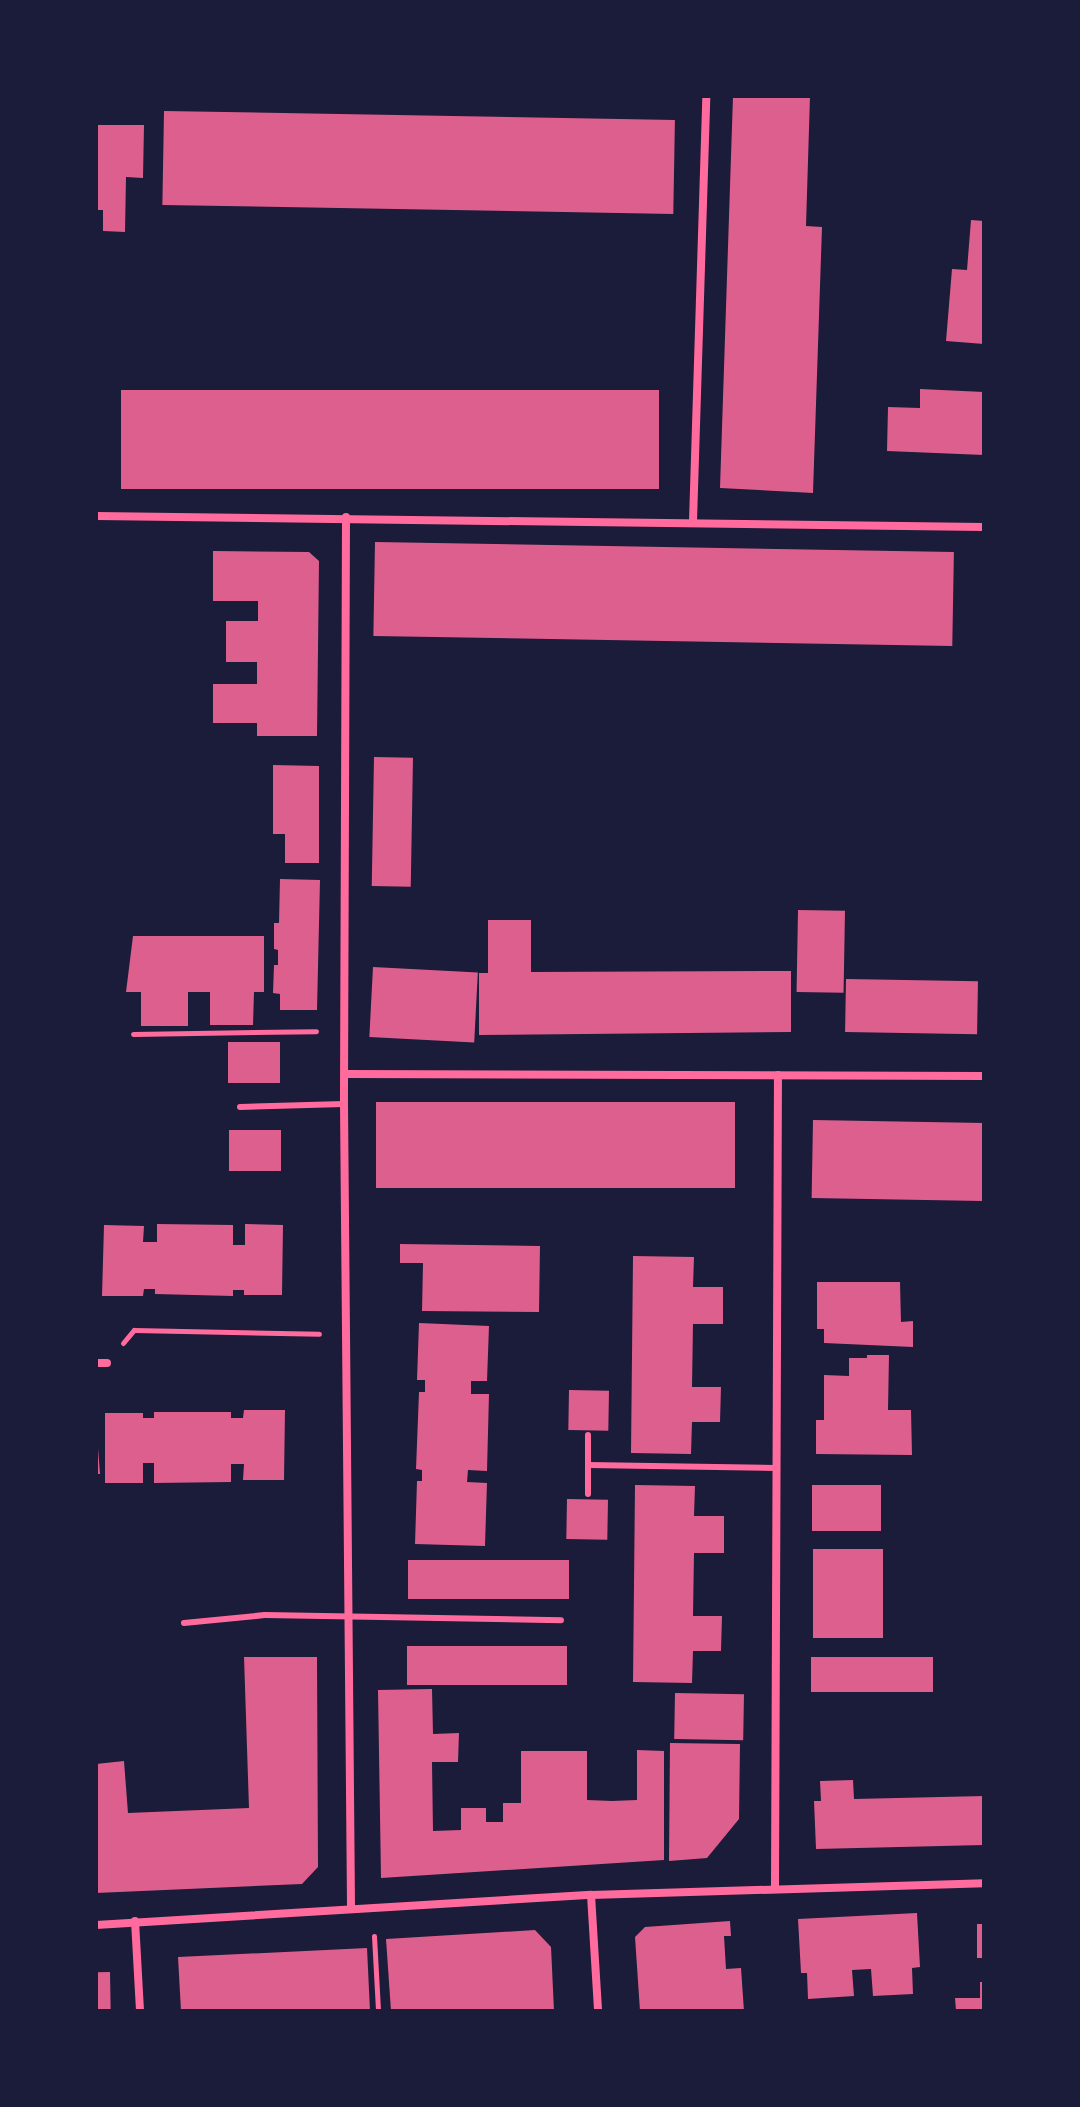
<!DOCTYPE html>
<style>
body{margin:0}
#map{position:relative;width:1080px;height:2107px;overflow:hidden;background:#1b1b3a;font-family:"Zilla Slab",serif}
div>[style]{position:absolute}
.building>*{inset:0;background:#dd5f8e;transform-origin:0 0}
.path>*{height:5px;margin:-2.5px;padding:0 2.5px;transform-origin:2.5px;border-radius:2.5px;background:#ff6b9d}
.service>*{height:6px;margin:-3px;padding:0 3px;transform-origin:3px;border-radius:3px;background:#ff6b9d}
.minor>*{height:8px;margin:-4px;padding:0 4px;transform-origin:4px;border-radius:4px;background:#ff6b9d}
span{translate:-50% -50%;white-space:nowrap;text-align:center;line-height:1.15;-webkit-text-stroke:8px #1b1b3a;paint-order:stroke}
.frame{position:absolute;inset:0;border:98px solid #1b1b3a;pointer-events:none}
</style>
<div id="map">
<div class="building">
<i style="clip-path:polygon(733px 96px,810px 96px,806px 226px,822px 227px,813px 493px,720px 488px)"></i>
<i style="left:164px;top:111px;width:511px;height:94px;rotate:1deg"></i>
<i style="clip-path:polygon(96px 125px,144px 125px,143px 178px,126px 177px,125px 232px,103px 231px,103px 210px,96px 210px)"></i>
<i style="clip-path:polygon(971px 220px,984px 221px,984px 344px,946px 341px,952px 269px,967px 270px)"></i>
<i style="clip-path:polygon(920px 389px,984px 392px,984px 455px,887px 451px,888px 407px,920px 408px)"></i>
<i style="left:121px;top:390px;width:538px;height:99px"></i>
<i style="left:375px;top:542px;width:579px;height:94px;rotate:1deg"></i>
<i style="clip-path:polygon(213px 551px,309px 552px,319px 561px,317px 736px,257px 736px,257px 723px,213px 723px,213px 684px,257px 684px,257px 662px,226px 662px,226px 621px,258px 621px,258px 601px,213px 601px)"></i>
<i style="left:374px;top:757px;width:39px;height:129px;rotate:1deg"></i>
<i style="clip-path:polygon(273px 765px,319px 766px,319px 863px,285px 863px,285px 834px,273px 834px)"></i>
<i style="clip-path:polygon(280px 879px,320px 880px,317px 1010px,280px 1010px,280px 994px,273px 993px,274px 965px,278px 965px,278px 950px,274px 949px,274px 923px,279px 923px)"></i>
<i style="left:798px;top:910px;width:47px;height:82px;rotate:1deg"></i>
<i style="clip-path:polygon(488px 920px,531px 920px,531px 972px,791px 971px,791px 1032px,479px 1035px,479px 973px,488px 973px)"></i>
<i style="clip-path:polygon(133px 936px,264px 936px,264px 992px,254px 992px,253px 1025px,210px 1025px,210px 992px,188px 992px,188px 1026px,141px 1026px,141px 992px,126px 992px)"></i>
<i style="left:373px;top:967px;width:105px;height:70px;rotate:3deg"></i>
<i style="left:846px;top:979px;width:132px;height:53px;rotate:1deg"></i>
<i style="left:228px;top:1042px;width:52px;height:41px"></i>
<i style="left:376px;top:1102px;width:359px;height:86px"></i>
<i style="left:813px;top:1120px;width:171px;height:78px;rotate:1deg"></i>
<i style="left:281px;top:1130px;width:41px;height:52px;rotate:90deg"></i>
<i style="clip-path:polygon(157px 1224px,233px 1225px,233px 1245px,245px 1245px,245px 1224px,283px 1225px,282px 1295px,244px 1295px,244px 1290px,233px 1290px,233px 1296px,155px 1294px,155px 1289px,144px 1289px,143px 1296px,102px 1296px,104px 1225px,144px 1226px,143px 1242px,157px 1242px)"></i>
<i style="clip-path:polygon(400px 1244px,540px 1246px,539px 1312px,422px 1311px,423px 1263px,400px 1263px)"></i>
<i style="clip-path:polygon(633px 1256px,694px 1257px,693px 1287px,723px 1287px,723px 1324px,693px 1324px,692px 1387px,721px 1387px,720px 1422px,692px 1422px,691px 1454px,631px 1453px)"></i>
<i style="clip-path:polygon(817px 1282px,900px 1282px,901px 1322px,913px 1321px,913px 1347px,824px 1343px,824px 1329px,817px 1329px)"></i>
<i style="clip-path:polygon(419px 1323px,489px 1326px,487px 1381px,471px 1381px,471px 1394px,489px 1394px,487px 1471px,468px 1470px,467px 1482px,487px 1483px,485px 1546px,415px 1544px,417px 1481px,422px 1481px,422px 1470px,416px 1469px,419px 1392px,425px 1392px,425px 1380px,417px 1380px)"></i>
<i style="clip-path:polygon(867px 1355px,889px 1355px,888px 1410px,911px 1410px,912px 1455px,816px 1454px,816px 1420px,824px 1420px,824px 1375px,849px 1376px,849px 1358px,867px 1358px)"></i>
<i style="left:569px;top:1390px;width:40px;height:40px;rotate:1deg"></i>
<i style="clip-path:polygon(244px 1410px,285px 1410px,284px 1480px,243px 1480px,244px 1464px,231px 1464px,231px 1482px,154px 1483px,154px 1463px,143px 1463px,143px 1483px,105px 1483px,105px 1413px,143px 1413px,143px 1418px,154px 1418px,154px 1412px,231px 1412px,231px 1418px,243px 1418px)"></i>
<i style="clip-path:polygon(96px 1448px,98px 1448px,100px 1474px,96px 1474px)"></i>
<i style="clip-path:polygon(635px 1485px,695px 1486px,694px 1516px,724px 1516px,724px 1553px,694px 1553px,693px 1616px,722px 1616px,721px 1651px,693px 1651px,692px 1683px,633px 1682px)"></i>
<i style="left:812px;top:1485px;width:69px;height:46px"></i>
<i style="left:567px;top:1499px;width:41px;height:40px;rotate:1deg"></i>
<i style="left:883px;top:1549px;width:89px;height:70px;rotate:90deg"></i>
<i style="left:408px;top:1560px;width:161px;height:39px"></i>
<i style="left:407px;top:1646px;width:160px;height:39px"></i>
<i style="clip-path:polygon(244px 1657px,317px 1657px,318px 1867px,302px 1884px,96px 1893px,96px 1764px,124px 1761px,128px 1813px,249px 1808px)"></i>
<i style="left:933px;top:1657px;width:35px;height:122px;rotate:90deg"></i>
<i style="clip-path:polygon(432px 1689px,433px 1734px,459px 1733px,458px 1762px,432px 1762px,433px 1831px,461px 1830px,461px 1808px,486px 1808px,486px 1822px,503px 1822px,503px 1803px,521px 1803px,521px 1751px,587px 1751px,587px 1800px,612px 1801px,637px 1800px,637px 1750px,664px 1751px,664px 1860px,381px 1878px,378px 1690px)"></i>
<i style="left:675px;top:1693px;width:69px;height:46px;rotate:1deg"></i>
<i style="clip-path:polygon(670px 1743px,740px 1744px,739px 1819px,707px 1858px,669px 1861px)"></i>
<i style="clip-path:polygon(853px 1780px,854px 1799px,984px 1796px,984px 1845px,816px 1849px,814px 1801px,821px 1801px,820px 1781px)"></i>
<i style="clip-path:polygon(917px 1913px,920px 1967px,912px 1968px,913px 1994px,873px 1996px,871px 1969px,852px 1970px,854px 1996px,808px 1999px,807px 1973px,801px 1973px,798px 1919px)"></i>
<i style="clip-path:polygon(730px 1921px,731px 1936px,724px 1936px,726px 1969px,741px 1968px,744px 2011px,640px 2011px,635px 1937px,645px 1927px)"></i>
<i style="left:977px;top:1924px;width:7px;height:34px"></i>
<i style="clip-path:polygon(535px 1930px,551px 1947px,554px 2011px,391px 2011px,386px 1939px)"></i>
<i style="clip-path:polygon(367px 1948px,370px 2011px,181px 2011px,178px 1957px)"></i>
<i style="left:110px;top:1972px;width:39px;height:14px;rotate:89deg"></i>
<i style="clip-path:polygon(980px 1982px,984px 1982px,984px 2011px,956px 2011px,955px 1998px,980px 1998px)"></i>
</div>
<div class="path">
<i style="left:133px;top:1034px;width:183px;rotate:-0.9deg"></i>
<i style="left:123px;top:1343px;width:17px;rotate:-50deg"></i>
<i style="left:134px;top:1330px;width:185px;rotate:1.2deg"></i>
<i style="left:374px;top:1936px;width:75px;rotate:86.9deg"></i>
</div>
<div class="service">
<i style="left:240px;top:1107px;width:104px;rotate:-1.7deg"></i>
<i style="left:588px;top:1435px;width:59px;rotate:90deg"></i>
<i style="left:588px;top:1465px;width:188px;rotate:0.9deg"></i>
<i style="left:184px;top:1623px;width:81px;rotate:-5.6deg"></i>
<i style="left:265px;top:1615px;width:296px;rotate:1deg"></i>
</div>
<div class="minor">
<i style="left:96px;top:516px;width:888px;rotate:0.71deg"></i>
<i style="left:346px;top:517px;width:587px;rotate:90.2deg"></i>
<i style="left:344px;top:1104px;width:805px;rotate:89.5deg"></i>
<i style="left:693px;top:521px;width:425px;rotate:-88.2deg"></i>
<i style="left:345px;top:1074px;width:639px;rotate:0.18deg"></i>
<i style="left:96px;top:1363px;width:11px"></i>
<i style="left:775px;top:1887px;width:812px;rotate:-89.79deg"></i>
<i style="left:591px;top:1895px;width:116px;rotate:86.5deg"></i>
<i style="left:135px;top:1921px;width:90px;rotate:86.8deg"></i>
<i style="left:96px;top:1925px;width:496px;rotate:-3.5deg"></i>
<i style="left:591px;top:1895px;width:393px;rotate:-1.7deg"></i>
</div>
<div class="frame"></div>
</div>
